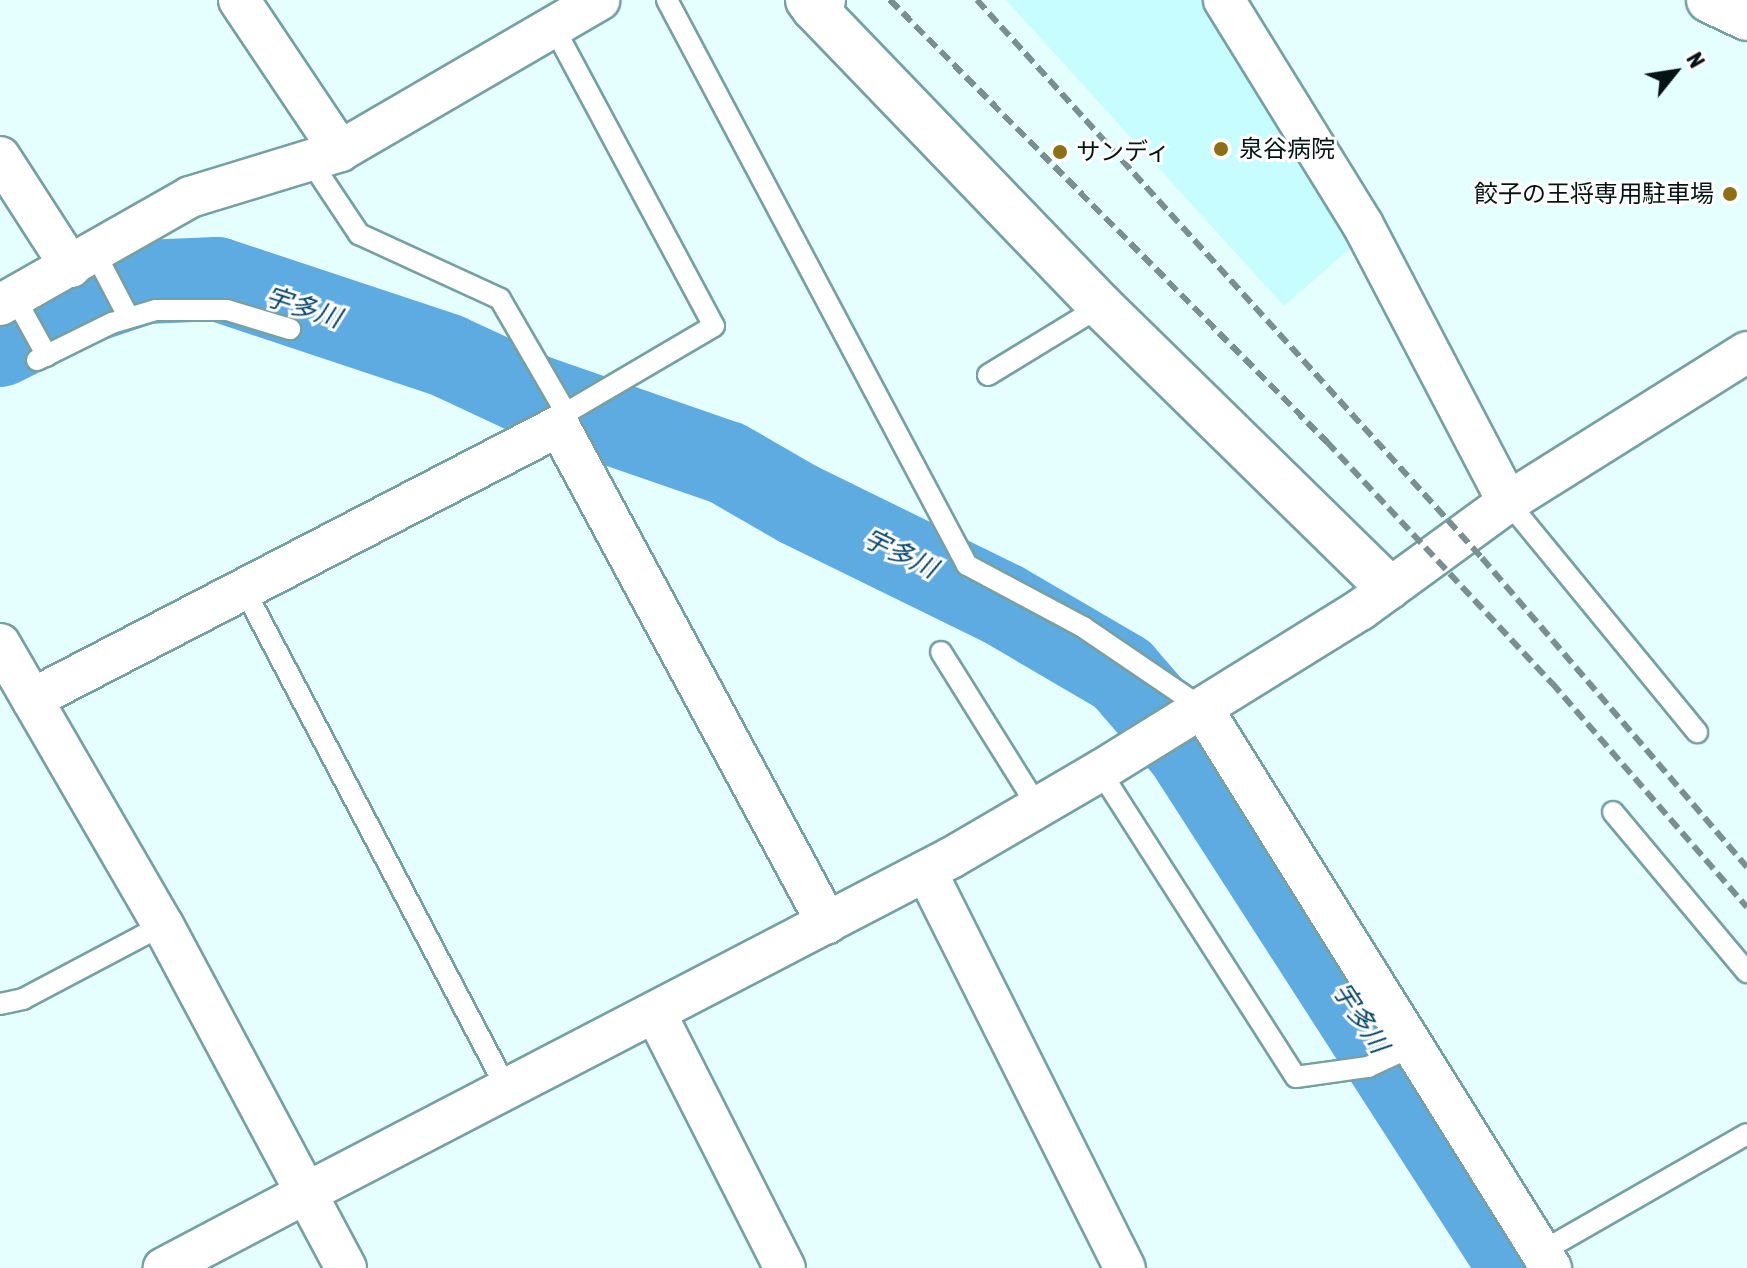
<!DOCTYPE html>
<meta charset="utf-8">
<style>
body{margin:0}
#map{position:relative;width:1747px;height:1268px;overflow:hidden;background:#e5feff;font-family:"Asap Condensed","Noto Sans JP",sans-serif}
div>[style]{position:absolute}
.built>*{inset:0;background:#c7fdfe}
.river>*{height:84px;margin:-42px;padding:0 42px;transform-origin:42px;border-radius:42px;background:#5eabe2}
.roads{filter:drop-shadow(2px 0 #77a0a1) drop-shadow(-2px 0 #77a0a1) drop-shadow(0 2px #77a0a1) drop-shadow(0 -2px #77a0a1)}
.service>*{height:20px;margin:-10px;padding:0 10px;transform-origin:10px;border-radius:10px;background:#fff}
.minor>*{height:40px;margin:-20px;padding:0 20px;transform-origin:20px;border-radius:20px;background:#fff}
.tertiary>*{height:44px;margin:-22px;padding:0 22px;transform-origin:22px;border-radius:22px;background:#fff}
.secondary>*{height:44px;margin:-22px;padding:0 22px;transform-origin:22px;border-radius:22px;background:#fff}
.primary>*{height:44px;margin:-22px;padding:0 22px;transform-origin:22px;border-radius:22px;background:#fff}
.rail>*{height:6px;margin-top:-3px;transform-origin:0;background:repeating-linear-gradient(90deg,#7a8f8f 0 12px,transparent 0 18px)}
.dots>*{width:22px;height:22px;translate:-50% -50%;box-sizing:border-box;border:4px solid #fff;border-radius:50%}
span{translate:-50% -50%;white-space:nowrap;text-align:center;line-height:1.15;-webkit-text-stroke:6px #fff;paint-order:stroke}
.poi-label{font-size:24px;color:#041313}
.left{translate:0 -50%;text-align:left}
.right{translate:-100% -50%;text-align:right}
.water-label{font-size:26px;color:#054569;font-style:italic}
.north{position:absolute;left:1635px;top:32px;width:80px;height:80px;-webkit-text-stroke:6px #fff;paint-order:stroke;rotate:60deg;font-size:22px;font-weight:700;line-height:32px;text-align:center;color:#041313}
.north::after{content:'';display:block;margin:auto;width:28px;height:36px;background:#041313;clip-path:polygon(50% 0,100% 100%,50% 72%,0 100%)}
</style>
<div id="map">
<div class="built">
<i style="clip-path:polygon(1006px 0,1204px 0,1353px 246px,1284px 306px)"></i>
</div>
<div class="river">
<i style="left:0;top:345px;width:96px;rotate:-26.6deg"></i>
<i style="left:86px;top:302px;width:62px;rotate:-18.7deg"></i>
<i style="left:145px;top:282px;width:72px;rotate:-2.4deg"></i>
<i style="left:217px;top:279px;width:243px;rotate:18.4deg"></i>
<i style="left:448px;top:356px;width:97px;rotate:25deg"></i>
<i style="left:536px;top:397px;width:202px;rotate:19.1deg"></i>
<i style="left:727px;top:463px;width:82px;rotate:30deg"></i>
<i style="left:798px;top:504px;width:229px;rotate:26.1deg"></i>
<i style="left:1004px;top:605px;width:137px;rotate:30.3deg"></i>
<i style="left:1122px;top:674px;width:99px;rotate:49.1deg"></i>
<i style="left:1187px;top:749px;width:617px;rotate:57.24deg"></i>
</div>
<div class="roads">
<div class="service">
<i style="left:667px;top:0;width:640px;rotate:62.03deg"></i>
<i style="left:967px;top:565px;width:132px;rotate:28.1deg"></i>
<i style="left:1083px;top:627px;width:144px;rotate:34.2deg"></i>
<i style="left:553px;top:26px;width:340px;rotate:61.8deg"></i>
<i style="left:714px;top:326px;width:172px;rotate:149.6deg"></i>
<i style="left:566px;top:413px;width:15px;rotate:118deg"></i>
<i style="left:311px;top:162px;width:87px;rotate:56.3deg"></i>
<i style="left:359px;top:234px;width:155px;rotate:24.7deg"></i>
<i style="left:500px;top:299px;width:132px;rotate:59.9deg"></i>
<i style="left:95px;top:253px;width:73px;rotate:62.4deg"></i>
<i style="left:15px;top:298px;width:66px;rotate:61.1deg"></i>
<i style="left:37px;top:360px;width:84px;rotate:-26.3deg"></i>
<i style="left:112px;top:323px;width:46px;rotate:-16.5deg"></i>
<i style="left:156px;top:310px;width:71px"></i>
<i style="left:227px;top:310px;width:66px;rotate:16.8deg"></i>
<i style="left:988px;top:375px;width:132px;rotate:-31.4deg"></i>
<i style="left:1508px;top:502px;width:298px;rotate:50.6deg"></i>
<i style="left:244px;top:589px;width:565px;rotate:62.26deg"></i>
<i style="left:941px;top:652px;width:183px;rotate:58deg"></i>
<i style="left:1100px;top:771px;width:363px;rotate:57.4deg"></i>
<i style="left:1296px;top:1077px;width:73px;rotate:-7.9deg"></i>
<i style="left:1368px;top:1067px;width:50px;rotate:-25deg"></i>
<i style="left:1613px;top:812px;width:209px;rotate:50.1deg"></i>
<i style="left:0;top:1004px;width:24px;rotate:-12deg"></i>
<i style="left:23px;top:999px;width:158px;rotate:-27.9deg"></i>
<i style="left:1541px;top:1252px;width:237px;rotate:-29.8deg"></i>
</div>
<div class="minor">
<i style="left:239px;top:0;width:182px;rotate:56.2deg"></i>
<i style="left:1224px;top:0;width:264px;rotate:58.3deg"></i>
<i style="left:1363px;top:225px;width:313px;rotate:62.4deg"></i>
<i style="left:0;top:157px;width:131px;rotate:57.2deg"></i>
<i style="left:0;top:305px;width:219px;rotate:-29.6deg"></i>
<i style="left:190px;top:197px;width:157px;rotate:-17deg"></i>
<i style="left:340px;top:151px;width:300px;rotate:-30.2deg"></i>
<i style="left:0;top:644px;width:325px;rotate:59.9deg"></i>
<i style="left:163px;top:925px;width:304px;rotate:61.9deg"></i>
<i style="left:306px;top:1193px;width:161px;rotate:152.2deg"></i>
<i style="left:32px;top:699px;width:594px;rotate:-27.39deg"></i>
<i style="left:559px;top:426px;width:565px;rotate:61.66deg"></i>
<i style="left:1202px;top:708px;width:660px;rotate:58.07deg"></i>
<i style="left:926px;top:871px;width:444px;rotate:63.4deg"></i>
<i style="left:655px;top:1012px;width:287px;rotate:63.1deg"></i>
<i style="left:346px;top:1268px;width:85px;rotate:-118.1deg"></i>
<i style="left:306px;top:1193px;width:727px;rotate:-27.45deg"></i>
<i style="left:951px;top:858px;width:173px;rotate:-30.3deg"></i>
<i style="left:1100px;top:771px;width:306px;rotate:-31.8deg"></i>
<i style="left:1360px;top:610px;width:183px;rotate:-36.1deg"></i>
<i style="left:1508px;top:502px;width:282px;rotate:-32.1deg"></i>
</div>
<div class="tertiary">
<i style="left:823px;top:0;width:12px;rotate:138deg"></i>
<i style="left:814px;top:8px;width:414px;rotate:46.1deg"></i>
<i style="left:1101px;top:306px;width:402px;rotate:44.4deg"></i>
</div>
<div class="secondary">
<i style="left:808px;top:0;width:10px;rotate:53deg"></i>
</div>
<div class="primary">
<i style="left:1709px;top:0;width:42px;rotate:25.3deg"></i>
</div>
</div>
<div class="rail">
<i style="left:890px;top:0;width:622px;rotate:45.33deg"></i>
<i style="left:1327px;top:442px;width:330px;rotate:47deg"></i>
<i style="left:1552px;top:683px;width:297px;rotate:49deg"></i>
<i style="left:977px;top:0;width:753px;rotate:47.85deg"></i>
<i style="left:1482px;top:558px;width:407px;rotate:49.4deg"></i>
</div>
<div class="dots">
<i style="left:1221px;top:149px;background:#8f6f14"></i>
<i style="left:1060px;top:152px;background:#8f6f14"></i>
<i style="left:1730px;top:194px;background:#8f6f14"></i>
</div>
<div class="poi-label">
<span class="left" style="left:1239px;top:149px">泉谷病院</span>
<span class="left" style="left:1076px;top:152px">サンディ</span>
<span class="right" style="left:1714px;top:194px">餃子の王将専用駐車場</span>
</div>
<div class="water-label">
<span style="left:303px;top:308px;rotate:18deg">宇多川</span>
<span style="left:900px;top:554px;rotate:26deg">宇多川</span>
<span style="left:1360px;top:1018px;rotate:57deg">宇多川</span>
</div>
<div class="north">N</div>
</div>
